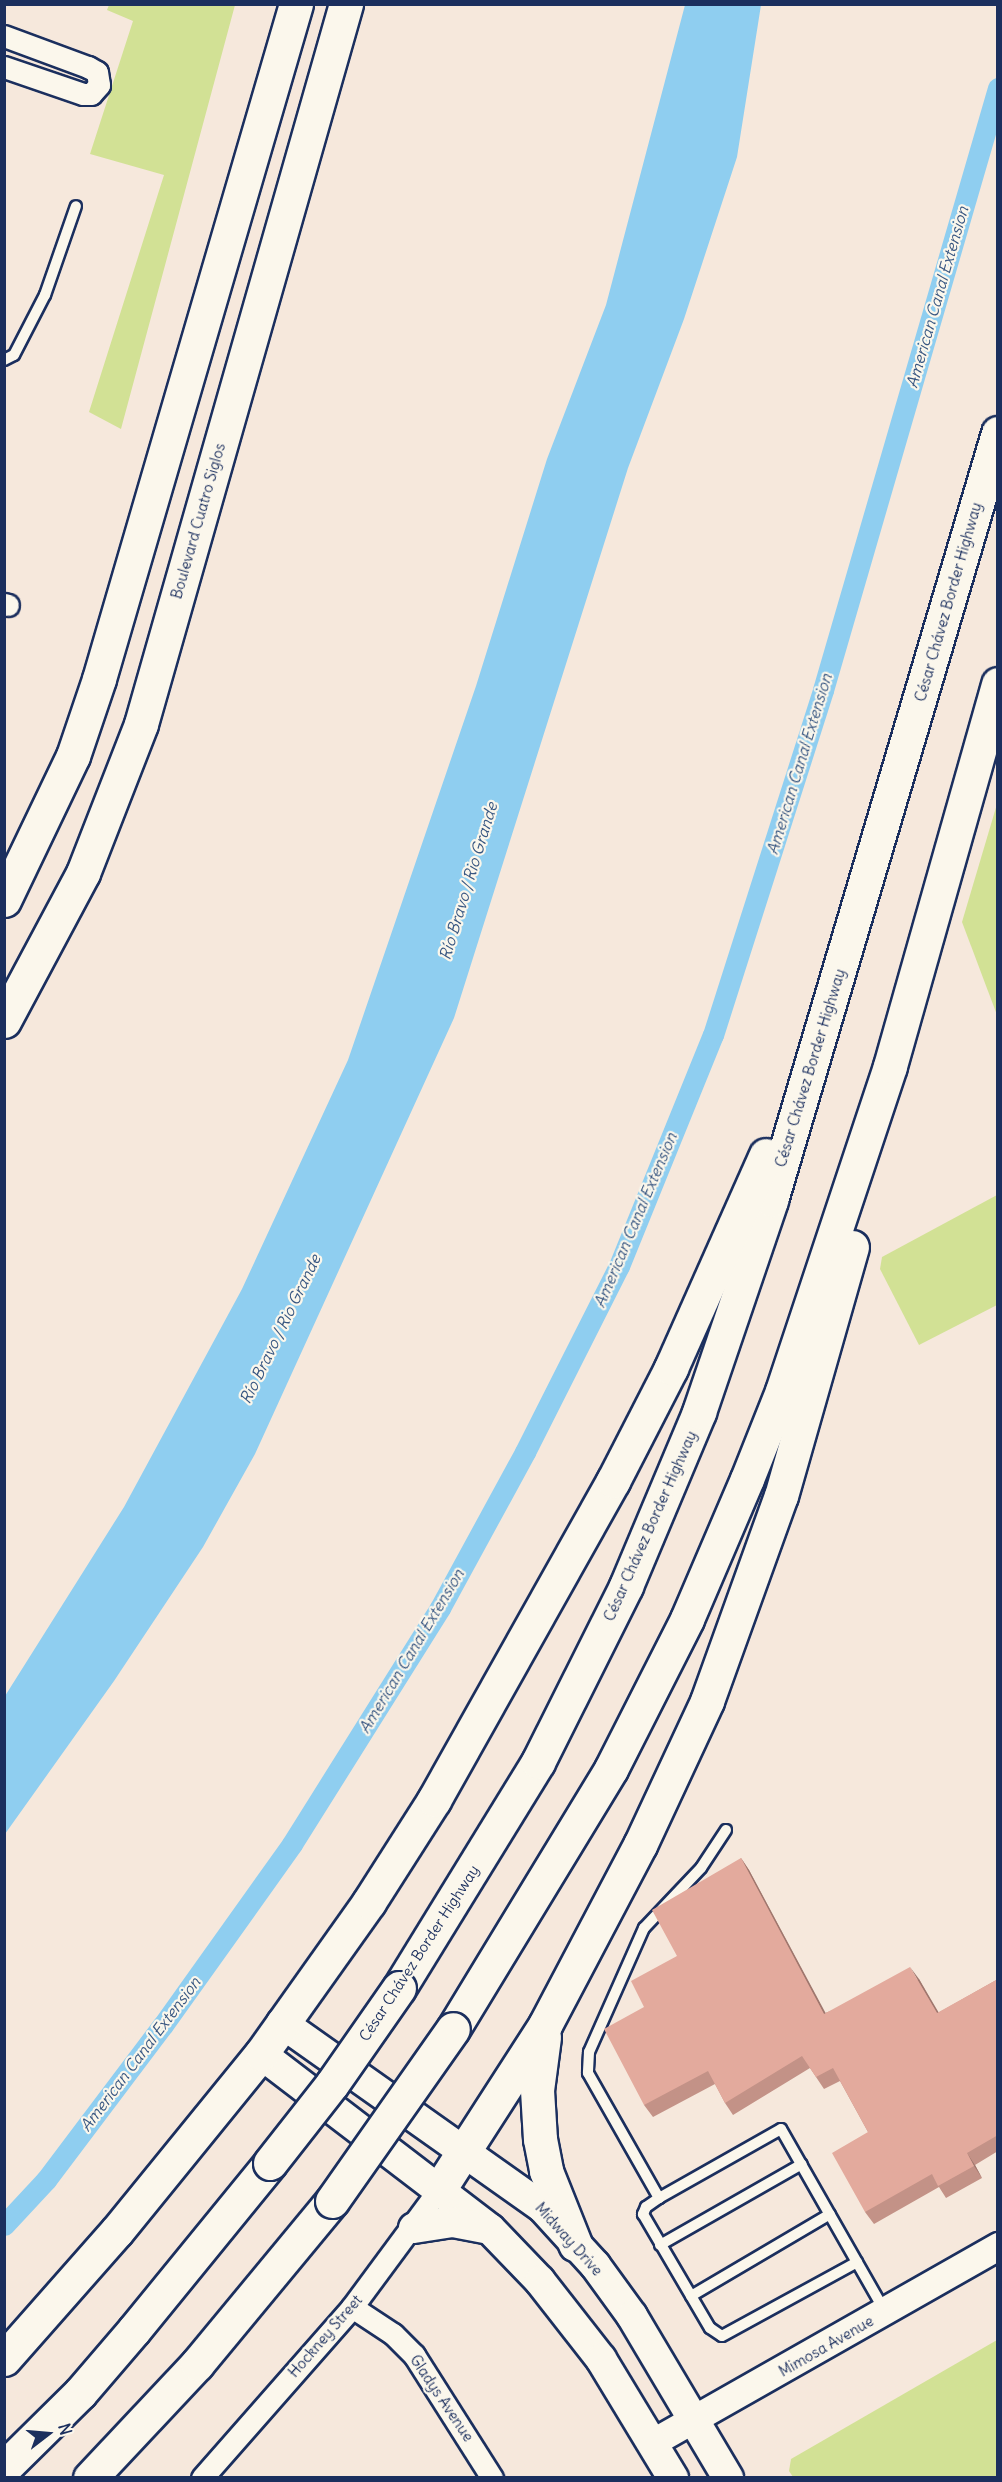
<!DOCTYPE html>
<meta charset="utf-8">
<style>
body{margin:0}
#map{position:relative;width:1002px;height:2482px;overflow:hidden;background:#f6e8dc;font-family:Delius,sans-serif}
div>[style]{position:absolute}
.green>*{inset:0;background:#d2e195}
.water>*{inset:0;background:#8fcef0}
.canal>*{height:21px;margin:-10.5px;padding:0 10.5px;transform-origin:10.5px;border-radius:10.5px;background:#8fcef0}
.roads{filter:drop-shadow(2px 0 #1b2f5e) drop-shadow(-2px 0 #1b2f5e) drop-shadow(0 2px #1b2f5e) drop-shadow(0 -2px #1b2f5e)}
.service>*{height:10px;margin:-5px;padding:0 5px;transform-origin:5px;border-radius:5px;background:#fbf7ec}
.minor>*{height:21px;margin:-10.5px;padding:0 10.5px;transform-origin:10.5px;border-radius:10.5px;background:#fbf7ec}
.tertiary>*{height:27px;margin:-13.5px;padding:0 13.5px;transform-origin:13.5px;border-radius:13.5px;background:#fbf7ec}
.secondary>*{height:30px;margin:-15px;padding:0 15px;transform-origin:15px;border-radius:15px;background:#fbf7ec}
.trunk>*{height:33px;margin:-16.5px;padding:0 16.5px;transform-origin:16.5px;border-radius:16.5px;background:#fbf7ec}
.motorway>*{height:33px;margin:-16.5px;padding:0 16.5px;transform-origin:16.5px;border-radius:16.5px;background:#fbf7ec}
.bridges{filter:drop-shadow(2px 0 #1b2f5e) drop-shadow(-2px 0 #1b2f5e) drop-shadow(0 2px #1b2f5e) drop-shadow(0 -2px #1b2f5e)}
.motorway-bridge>*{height:33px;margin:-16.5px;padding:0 16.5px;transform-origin:16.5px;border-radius:16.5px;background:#fbf7ec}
.wall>*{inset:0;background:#c39287}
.shaded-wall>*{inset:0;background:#9f776e}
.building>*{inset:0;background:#e3aa9d}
span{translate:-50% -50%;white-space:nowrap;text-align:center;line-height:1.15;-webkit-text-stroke:4.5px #fbf7ec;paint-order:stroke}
.street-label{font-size:15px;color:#1b2f5e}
.water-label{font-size:16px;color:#385782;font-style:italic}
.frame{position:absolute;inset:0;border:6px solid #1b2f5e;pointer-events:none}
.north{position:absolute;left:18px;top:2404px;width:60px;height:60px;-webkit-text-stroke:4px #fbf7ec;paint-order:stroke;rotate:74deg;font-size:16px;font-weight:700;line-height:24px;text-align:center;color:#1b2f5e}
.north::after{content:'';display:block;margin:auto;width:21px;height:27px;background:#1b2f5e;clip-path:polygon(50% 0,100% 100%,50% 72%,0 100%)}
</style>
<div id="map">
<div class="green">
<i style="clip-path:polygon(109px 5px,235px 5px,121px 429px,89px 412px,164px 175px,90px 154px,133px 21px,107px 10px)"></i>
<i style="clip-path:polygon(997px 804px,997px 1015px,962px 922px)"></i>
<i style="clip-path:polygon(997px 1195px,997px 1305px,919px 1345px,880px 1269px,882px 1257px)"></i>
<i style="clip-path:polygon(997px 2340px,997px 2477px,793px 2477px,789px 2471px,791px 2459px)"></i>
</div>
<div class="water">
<i style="clip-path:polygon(685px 5px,761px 5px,737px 157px,684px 319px,628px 468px,454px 1018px,255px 1454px,203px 1547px,114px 1681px,5px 1834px,5px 1696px,124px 1507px,242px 1289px,348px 1060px,476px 686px,547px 459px,606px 305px)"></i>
</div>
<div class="canal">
<i style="left:4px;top:2225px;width:62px;rotate:-47deg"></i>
<i style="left:46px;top:2180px;width:194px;rotate:-53deg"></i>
<i style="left:163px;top:2025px;width:222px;rotate:-54.5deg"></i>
<i style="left:292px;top:1844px;width:279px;rotate:-57.9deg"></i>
<i style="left:440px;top:1608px;width:178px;rotate:-61.4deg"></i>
<i style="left:525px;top:1452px;width:208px;rotate:-63.2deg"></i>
<i style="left:619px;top:1266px;width:249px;rotate:-67.9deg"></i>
<i style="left:713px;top:1035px;width:362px;rotate:-72.3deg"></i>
<i style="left:823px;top:690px;width:627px;rotate:-73.79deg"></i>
</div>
<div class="roads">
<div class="service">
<i style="left:4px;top:360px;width:11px;rotate:-27deg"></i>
<i style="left:14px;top:355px;width:68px;rotate:-62.7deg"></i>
<i style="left:45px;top:295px;width:94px;rotate:-70.8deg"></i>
<i style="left:726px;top:1830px;width:45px;rotate:123.3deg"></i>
<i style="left:701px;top:1868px;width:83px;rotate:133.5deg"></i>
<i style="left:644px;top:1928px;width:136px;rotate:113.9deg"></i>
<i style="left:589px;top:2052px;width:21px;rotate:93deg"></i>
<i style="left:588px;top:2073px;width:144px;rotate:60.4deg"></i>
<i style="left:659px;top:2198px;width:140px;rotate:-29.5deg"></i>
<i style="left:781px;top:2129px;width:210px;rotate:60.3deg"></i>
<i style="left:659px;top:2198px;width:16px;rotate:145deg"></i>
<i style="left:646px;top:2207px;width:8px;rotate:113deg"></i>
<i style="left:643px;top:2214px;width:132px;rotate:59.6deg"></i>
<i style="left:710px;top:2328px;width:14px;rotate:34deg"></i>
<i style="left:722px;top:2336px;width:154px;rotate:-28.7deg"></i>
<i style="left:660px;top:2245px;width:163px;rotate:-29.7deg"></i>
<i style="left:691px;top:2296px;width:161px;rotate:-30.5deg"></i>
</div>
<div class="minor">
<i style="left:4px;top:36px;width:90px;rotate:20.3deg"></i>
<i style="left:88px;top:67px;width:10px;rotate:29deg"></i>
<i style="left:97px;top:72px;width:13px;rotate:81deg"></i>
<i style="left:99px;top:85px;width:12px;rotate:132deg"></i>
<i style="left:91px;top:94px;width:8px;rotate:180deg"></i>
<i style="left:83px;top:94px;width:83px;rotate:-161.1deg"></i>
<i style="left:4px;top:604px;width:4px;rotate:14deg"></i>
<i style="left:352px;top:2307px;width:49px;rotate:33.4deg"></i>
<i style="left:393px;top:2334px;width:30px;rotate:45deg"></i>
<i style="left:414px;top:2355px;width:146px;rotate:57.6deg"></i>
<i style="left:202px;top:2478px;width:227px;rotate:-48.7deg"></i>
<i style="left:352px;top:2307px;width:148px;rotate:-53.5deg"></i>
</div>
<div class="tertiary">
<i style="left:653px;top:2442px;width:397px;rotate:-29.6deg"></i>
</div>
<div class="secondary">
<i style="left:282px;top:2023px;width:319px;rotate:35.3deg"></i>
<i style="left:542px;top:2207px;width:79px;rotate:47.6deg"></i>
<i style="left:595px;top:2265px;width:63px;rotate:54deg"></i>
<i style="left:632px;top:2316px;width:188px;rotate:59.3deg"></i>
<i style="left:261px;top:2054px;width:288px;rotate:37.4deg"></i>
<i style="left:490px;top:2229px;width:72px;rotate:46.1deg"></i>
<i style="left:540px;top:2281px;width:99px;rotate:52deg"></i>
<i style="left:601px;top:2359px;width:139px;rotate:58.8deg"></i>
<i style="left:414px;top:2228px;width:39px;rotate:-9deg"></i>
<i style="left:453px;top:2222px;width:36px;rotate:11deg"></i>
</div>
<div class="trunk">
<i style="left:4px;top:900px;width:160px;rotate:-64.4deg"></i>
<i style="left:73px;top:756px;width:81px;rotate:-71.3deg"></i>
<i style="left:99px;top:679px;width:703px;rotate:-73.73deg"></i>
<i style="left:4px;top:1021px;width:168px;rotate:-61.9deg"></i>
<i style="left:83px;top:873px;width:160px;rotate:-68.7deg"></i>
<i style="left:141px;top:724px;width:749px;rotate:-74.11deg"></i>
</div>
<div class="motorway">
<i style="left:399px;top:1988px;width:265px;rotate:-58.4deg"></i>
<i style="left:538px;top:1762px;width:197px;rotate:-63.4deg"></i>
<i style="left:626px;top:1586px;width:189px;rotate:-67.2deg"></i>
<i style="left:699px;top:1412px;width:224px;rotate:-71.2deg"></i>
<i style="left:771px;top:1200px;width:800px;rotate:-73.51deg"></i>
<i style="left:453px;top:2029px;width:304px;rotate:-58.7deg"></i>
<i style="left:611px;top:1769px;width:168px;rotate:-63.1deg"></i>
<i style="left:687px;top:1619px;width:152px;rotate:-66.8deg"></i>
<i style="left:747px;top:1479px;width:95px;rotate:-68.3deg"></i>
<i style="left:782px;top:1391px;width:342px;rotate:-71.6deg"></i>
<i style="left:890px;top:1066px;width:397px;rotate:-74.2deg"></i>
<i style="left:544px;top:2037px;width:53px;rotate:97.5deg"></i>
<i style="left:537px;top:2090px;width:49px;rotate:86.5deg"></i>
<i style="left:540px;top:2139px;width:33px;rotate:79deg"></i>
<i style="left:546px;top:2171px;width:79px;rotate:68.3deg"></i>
<i style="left:440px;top:2188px;width:194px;rotate:-57.2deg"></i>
<i style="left:545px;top:2025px;width:204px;rotate:-62.2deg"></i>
<i style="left:640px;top:1845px;width:159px;rotate:-65deg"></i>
<i style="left:707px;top:1701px;width:218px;rotate:-70.2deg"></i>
<i style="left:781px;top:1496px;width:259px;rotate:-74.1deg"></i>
<i style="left:4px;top:2359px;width:171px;rotate:-48.6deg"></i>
<i style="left:117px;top:2231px;width:228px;rotate:-50.9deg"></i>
<i style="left:261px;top:2054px;width:186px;rotate:-54.6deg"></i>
<i style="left:369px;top:1902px;width:121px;rotate:-57.5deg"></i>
<i style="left:434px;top:1800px;width:366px;rotate:-60.7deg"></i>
<i style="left:613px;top:1481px;width:127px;rotate:-62.8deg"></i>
<i style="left:671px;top:1368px;width:233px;rotate:-66deg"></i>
<i style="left:4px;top:2468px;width:107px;rotate:-44.6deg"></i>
<i style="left:80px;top:2393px;width:83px;rotate:-49.4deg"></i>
<i style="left:134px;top:2330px;width:215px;rotate:-50.8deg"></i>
<i style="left:90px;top:2478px;width:156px;rotate:-46.8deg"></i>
<i style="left:197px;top:2364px;width:212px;rotate:-50.4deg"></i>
</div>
</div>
<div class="bridges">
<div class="motorway-bridge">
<i style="left:270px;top:2163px;width:100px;rotate:-51.9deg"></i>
<i style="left:332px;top:2084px;width:117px;rotate:-55.1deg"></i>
<i style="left:332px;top:2201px;width:210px;rotate:-54.9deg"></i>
</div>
</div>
<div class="wall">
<i style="clip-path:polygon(741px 1858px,749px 1870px,825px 2013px,919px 1979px,938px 2013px,998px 1979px,998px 2151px,975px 2165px,982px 2178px,946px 2198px,939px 2187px,874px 2224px,865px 2212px,868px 2132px,840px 2081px,824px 2089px,810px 2068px,733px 2115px,725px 2103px,715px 2084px,653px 2117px,644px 2105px,644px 2007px)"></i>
</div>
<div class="shaded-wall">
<i style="clip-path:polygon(741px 1858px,749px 1870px,832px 2025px,824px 2014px)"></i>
<i style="clip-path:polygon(910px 1967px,919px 1979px,946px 2025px,937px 2013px)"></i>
<i style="clip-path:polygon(967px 2153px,975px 2165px,982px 2178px,974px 2166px)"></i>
</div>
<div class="building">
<i style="clip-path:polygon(741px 1858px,824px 2014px,910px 1967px,937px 2013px,998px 1979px,998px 2135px,967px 2153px,974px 2166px,938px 2186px,932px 2174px,865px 2212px,832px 2153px,868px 2132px,833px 2068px,816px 2077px,802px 2056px,725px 2103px,708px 2071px,644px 2105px,604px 2029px,644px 2007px,631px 1981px,677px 1956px,652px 1910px)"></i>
</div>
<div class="street-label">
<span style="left:198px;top:521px;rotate:-74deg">Boulevard Cuatro Siglos</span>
<span style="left:948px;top:602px;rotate:-74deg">César Chávez Border Highway</span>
<span style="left:810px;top:1068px;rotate:-73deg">César Chávez Border Highway</span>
<span style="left:650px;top:1526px;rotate:-66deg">César Chávez Border Highway</span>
<span style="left:419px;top:1953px;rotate:-57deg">César Chávez Border Highway</span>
<span style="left:569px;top:2239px;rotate:48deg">Midway Drive</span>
<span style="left:325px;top:2336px;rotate:-49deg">Hockney Street</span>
<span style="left:826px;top:2346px;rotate:-30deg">Mimosa Avenue</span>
<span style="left:442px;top:2398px;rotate:56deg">Gladys Avenue</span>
</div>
<div class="water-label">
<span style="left:937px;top:297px;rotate:-74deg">American Canal Extension</span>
<span style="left:799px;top:764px;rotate:-73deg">American Canal Extension</span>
<span style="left:468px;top:881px;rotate:-73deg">Río Bravo / Rio Grande</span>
<span style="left:635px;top:1220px;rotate:-67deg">American Canal Extension</span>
<span style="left:280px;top:1329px;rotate:-64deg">Río Bravo / Rio Grande</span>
<span style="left:411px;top:1651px;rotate:-59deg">American Canal Extension</span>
<span style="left:140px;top:2054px;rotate:-53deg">American Canal Extension</span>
</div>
<div class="frame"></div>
<div class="north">N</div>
</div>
